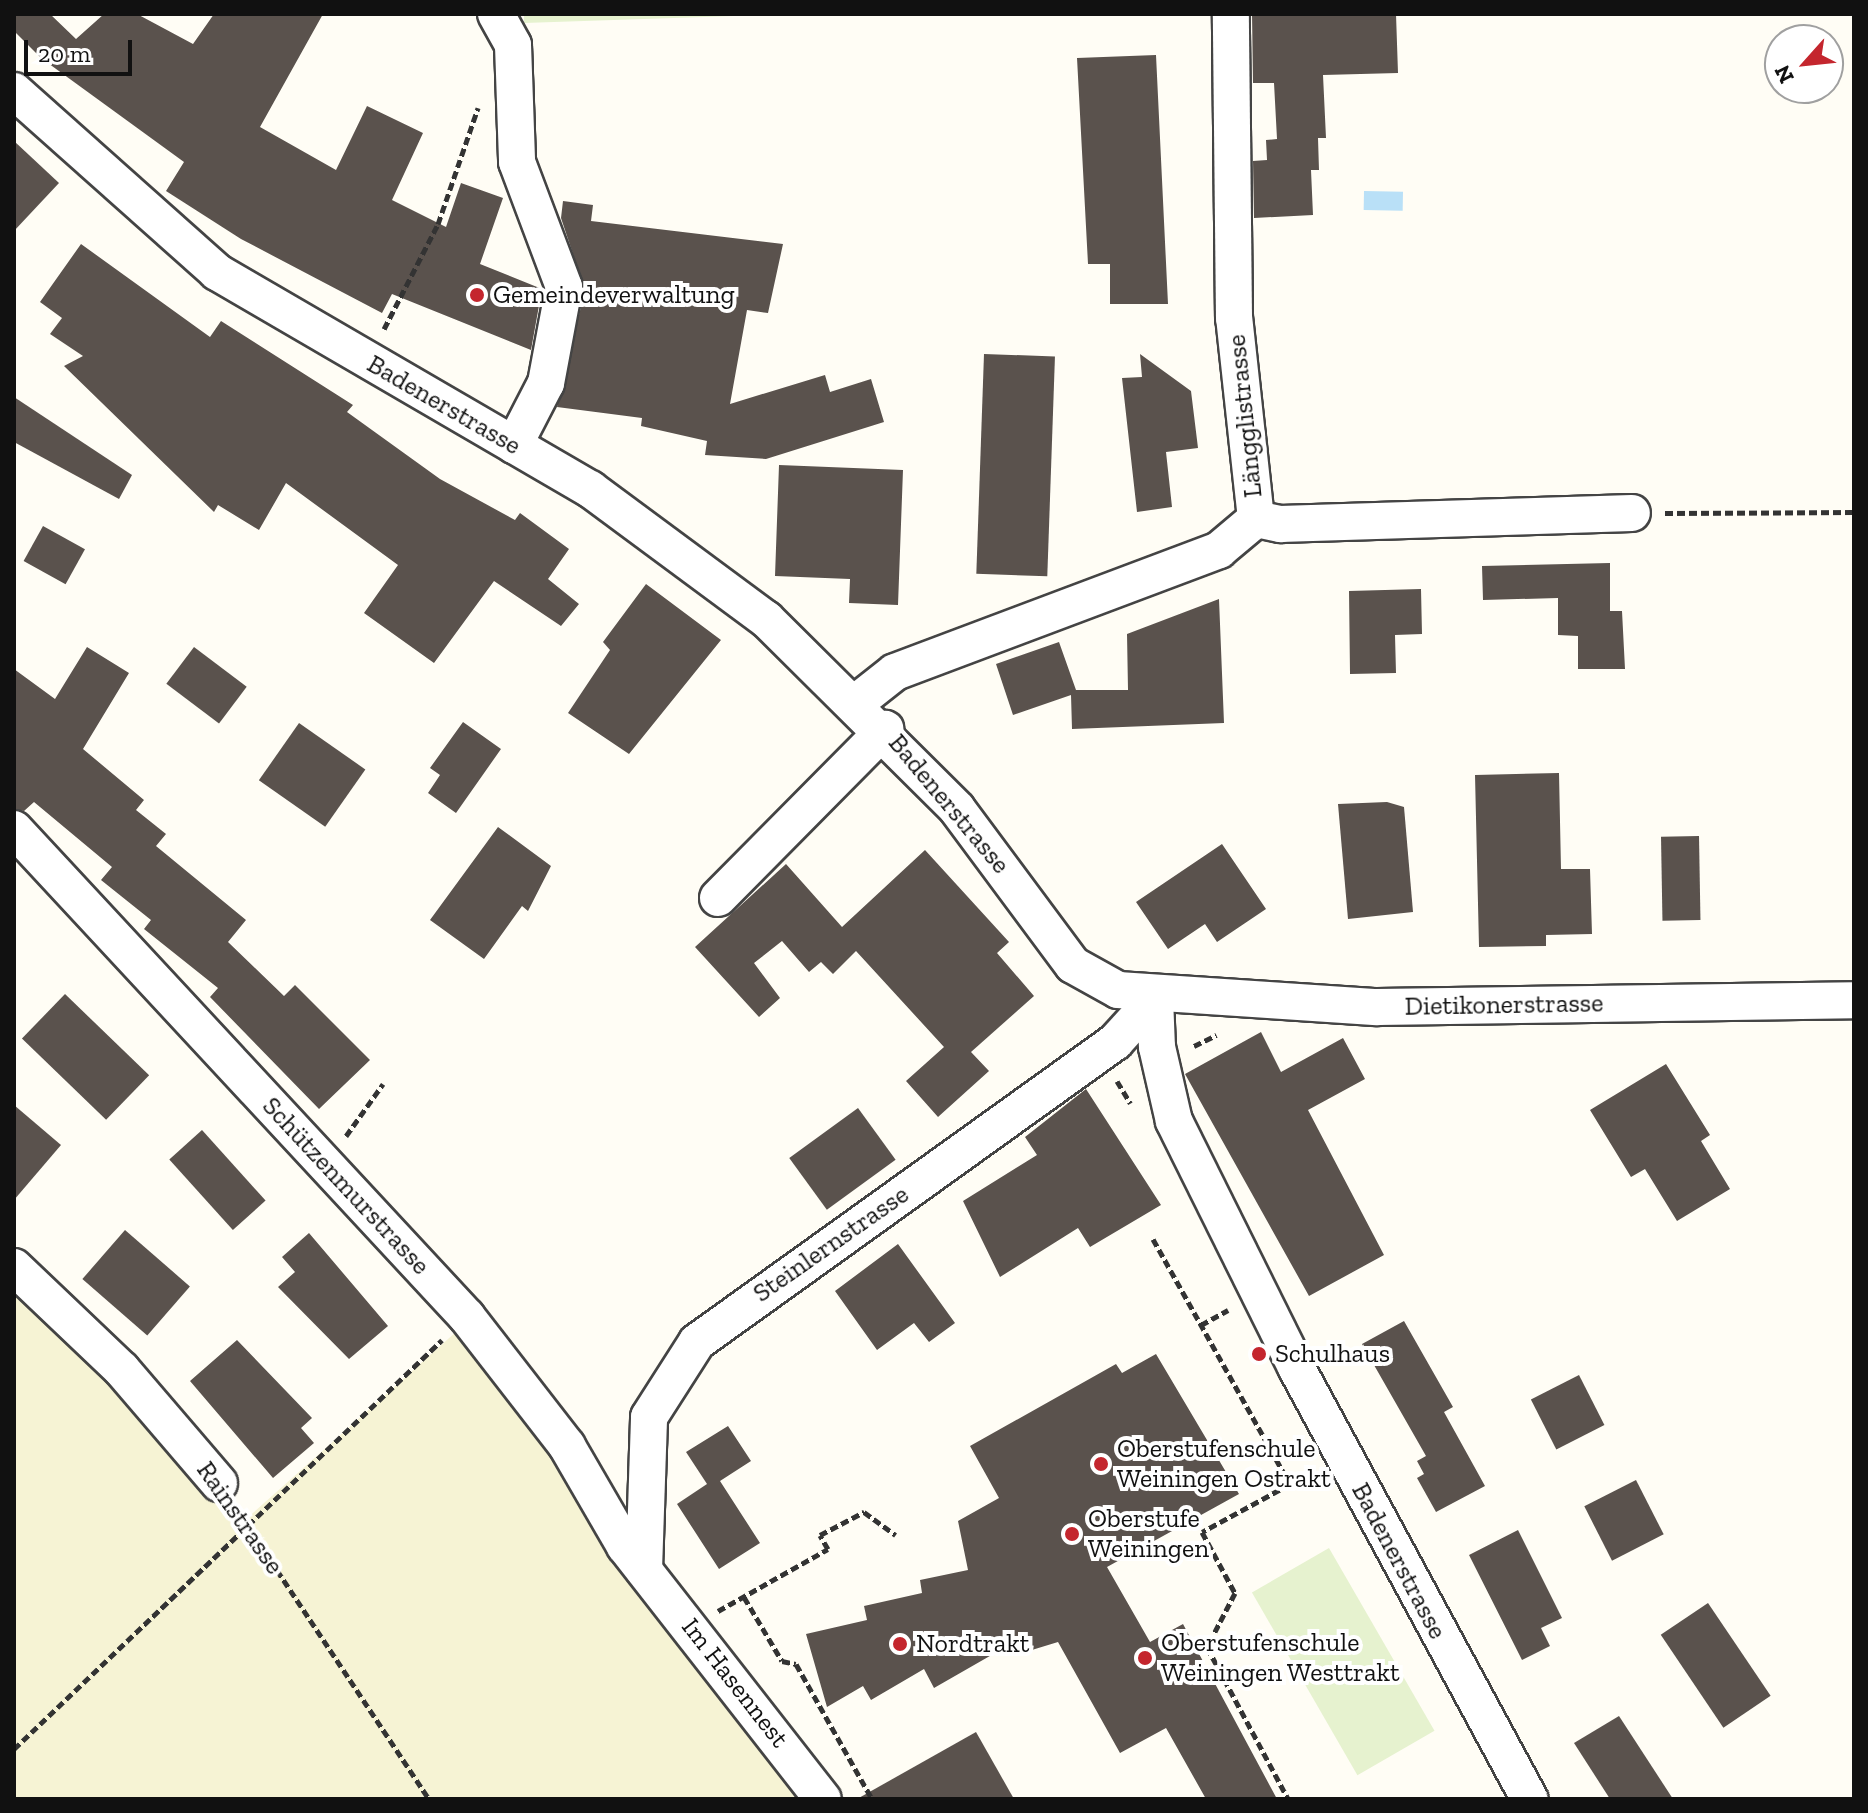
<!DOCTYPE html>
<meta charset="utf-8">
<style>
body{margin:0}
#map{position:relative;width:1868px;height:1813px;overflow:hidden;background:#fffdf5;font-family:"Zilla Slab",serif}
div>[style]{position:absolute}
.farmland>*{inset:0;background:#f6f3d4}
.pitch>*{inset:0;background:#e6f2cf;transform-origin:0 0}
.water>*{inset:0;background:#b9e0f7;transform-origin:0 0}
.building>*{inset:0;background:#5a524d;transform-origin:0 0}
.path>*{height:5px;margin-top:-2.5px;transform-origin:0;background:repeating-linear-gradient(90deg,#333 0 8px,transparent 0 12px)}
.roads{filter:drop-shadow(2px 0 #444) drop-shadow(-2px 0 #444) drop-shadow(0 2px #444) drop-shadow(0 -2px #444)}
.minor>*{height:36px;margin:-18px;padding:0 18px;transform-origin:18px;border-radius:18px;background:#fff}
.dots>*{width:22px;height:22px;translate:-50% -50%;box-sizing:border-box;border:4px solid #fff;border-radius:50%}
span{translate:-50% -50%;white-space:nowrap;text-align:center;line-height:1.15;-webkit-text-stroke:8px #fff;paint-order:stroke}
.poi-label{font-size:26px;color:#111}
.left{translate:0 -50%;text-align:left}
.street-label{font-size:26px;color:#111}
.frame{position:absolute;inset:0;border:16px solid #111;pointer-events:none}
.north{position:absolute;left:1764px;top:24px;width:80px;height:80px;box-sizing:border-box;background:#fff;border:2px solid #a0a0a0;border-radius:50%;rotate:243deg;font-size:22px;font-weight:700;line-height:32px;text-align:center;color:#111}
.north::after{content:'';display:block;margin:auto;width:28px;height:36px;background:#c4262e;clip-path:polygon(50% 0,100% 100%,50% 72%,0 100%)}
.scale{position:absolute;left:24px;top:40px;width:108px;height:36px;box-sizing:border-box;border:4px solid #111;border-top:0;padding-left:10px;font-size:24px;line-height:28px;white-space:nowrap;color:#111;-webkit-text-stroke:6px #fff;paint-order:stroke}
</style>
<div id="map">
<div class="farmland">
<i style="clip-path:polygon(14px 1267px,219px 1483px,244px 1521px,457px 1331px,823px 1799px,14px 1799px)"></i>
</div>
<div class="pitch">
<i style="clip-path:polygon(524px 14px,791px 14px,524px 23px)"></i>
<i style="left:1329px;top:1548px;width:211px;height:89px;rotate:60deg"></i>
</div>
<div class="water">
<i style="left:1364px;top:191px;width:39px;height:19px;rotate:1deg"></i>
</div>
<div class="building">
<i style="clip-path:polygon(14px 14px,50px 14px,76px 39px,104px 14px,137px 14px,193px 44px,214px 14px,323px 14px,260px 127px,336px 170px,367px 106px,423px 133px,392px 200px,446px 227px,461px 183px,503px 198px,480px 264px,542px 289px,531px 350px,392px 294px,382px 313px,241px 239px,166px 191px,184px 162px,41px 58px,14px 31px)"></i>
<i style="clip-path:polygon(1252px 14px,1396px 14px,1398px 73px,1323px 75px,1326px 138px,1318px 138px,1319px 170px,1311px 170px,1313px 215px,1254px 218px,1253px 161px,1267px 160px,1266px 140px,1277px 139px,1274px 83px,1253px 83px)"></i>
<i style="clip-path:polygon(1156px 55px,1168px 304px,1110px 304px,1110px 264px,1088px 264px,1077px 58px)"></i>
<i style="clip-path:polygon(14px 141px,59px 183px,14px 231px)"></i>
<i style="clip-path:polygon(563px 201px,593px 205px,591px 221px,783px 244px,768px 313px,747px 310px,730px 404px,825px 375px,830px 392px,871px 379px,884px 422px,766px 459px,705px 455px,707px 441px,641px 426px,642px 418px,557px 407px,585px 290px,561px 218px)"></i>
<i style="clip-path:polygon(81px 244px,210px 337px,221px 321px,353px 405px,347px 412px,440px 479px,515px 520px,520px 513px,569px 549px,548px 579px,579px 604px,561px 626px,494px 581px,434px 663px,364px 613px,398px 565px,286px 483px,259px 530px,218px 505px,214px 512px,64px 366px,83px 356px,50px 334px,62px 318px,40px 302px)"></i>
<i style="left:984px;top:354px;width:71px;height:220px;rotate:2deg"></i>
<i style="clip-path:polygon(1140px 354px,1191px 391px,1198px 448px,1166px 452px,1172px 507px,1137px 512px,1122px 378px,1142px 377px)"></i>
<i style="clip-path:polygon(14px 397px,132px 475px,119px 499px,14px 442px)"></i>
<i style="clip-path:polygon(779px 465px,903px 470px,898px 605px,849px 603px,850px 579px,775px 576px)"></i>
<i style="left:43px;top:526px;width:48px;height:40px;rotate:29deg"></i>
<i style="clip-path:polygon(1610px 563px,1610px 611px,1622px 611px,1625px 669px,1578px 669px,1578px 636px,1558px 635px,1558px 598px,1483px 600px,1482px 566px)"></i>
<i style="clip-path:polygon(646px 584px,721px 640px,629px 754px,568px 713px,610px 650px,603px 642px)"></i>
<i style="clip-path:polygon(1421px 589px,1422px 634px,1395px 635px,1396px 673px,1350px 674px,1349px 591px)"></i>
<i style="clip-path:polygon(1219px 599px,1224px 723px,1072px 729px,1071px 695px,1013px 715px,996px 664px,1059px 642px,1076px 690px,1128px 690px,1127px 634px)"></i>
<i style="clip-path:polygon(87px 647px,129px 673px,83px 749px,144px 800px,136px 810px,166px 834px,156px 846px,246px 920px,228px 942px,284px 996px,295px 985px,370px 1060px,319px 1109px,210px 997px,218px 988px,144px 929px,151px 920px,101px 880px,112px 867px,34px 802px,24px 811px,14px 809px,14px 669px,55px 699px)"></i>
<i style="left:194px;top:647px;width:66px;height:46px;rotate:37deg"></i>
<i style="clip-path:polygon(463px 722px,501px 749px,456px 813px,428px 793px,440px 775px,430px 768px)"></i>
<i style="left:299px;top:723px;width:81px;height:70px;rotate:35deg"></i>
<i style="clip-path:polygon(1559px 773px,1561px 869px,1590px 869px,1592px 934px,1546px 935px,1546px 946px,1479px 947px,1475px 775px)"></i>
<i style="clip-path:polygon(1387px 802px,1404px 807px,1413px 912px,1348px 919px,1338px 804px)"></i>
<i style="clip-path:polygon(498px 827px,551px 866px,528px 911px,522px 906px,484px 959px,430px 920px)"></i>
<i style="left:1699px;top:836px;width:84px;height:38px;rotate:89deg"></i>
<i style="clip-path:polygon(1222px 844px,1266px 909px,1217px 942px,1205px 924px,1168px 949px,1136px 902px)"></i>
<i style="clip-path:polygon(925px 850px,1009px 942px,997px 953px,1034px 996px,971px 1052px,989px 1071px,938px 1117px,906px 1081px,944px 1047px,856px 951px,833px 974px,821px 962px,809px 972px,782px 941px,754px 963px,780px 998px,759px 1017px,695px 947px,786px 864px,842px 927px)"></i>
<i style="left:65px;top:994px;width:117px;height:62px;rotate:44deg"></i>
<i style="clip-path:polygon(1261px 1032px,1281px 1072px,1343px 1038px,1365px 1079px,1308px 1110px,1384px 1255px,1309px 1296px,1185px 1074px)"></i>
<i style="clip-path:polygon(1666px 1064px,1710px 1135px,1701px 1141px,1730px 1189px,1677px 1221px,1645px 1169px,1631px 1177px,1590px 1110px)"></i>
<i style="clip-path:polygon(1086px 1089px,1161px 1205px,1090px 1247px,1078px 1228px,1000px 1277px,963px 1201px,1037px 1155px,1025px 1137px)"></i>
<i style="clip-path:polygon(14px 1105px,61px 1145px,14px 1200px)"></i>
<i style="left:858px;top:1108px;width:64px;height:85px;rotate:54deg"></i>
<i style="left:202px;top:1130px;width:95px;height:44px;rotate:48deg"></i>
<i style="left:125px;top:1230px;width:86px;height:65px;rotate:41deg"></i>
<i style="clip-path:polygon(309px 1233px,388px 1326px,349px 1359px,278px 1287px,295px 1272px,282px 1257px)"></i>
<i style="clip-path:polygon(898px 1244px,955px 1323px,929px 1342px,914px 1323px,877px 1350px,835px 1291px)"></i>
<i style="clip-path:polygon(1404px 1321px,1453px 1407px,1444px 1412px,1485px 1486px,1436px 1512px,1417px 1478px,1424px 1474px,1417px 1461px,1426px 1456px,1362px 1344px)"></i>
<i style="clip-path:polygon(237px 1340px,312px 1418px,301px 1428px,314px 1443px,273px 1478px,190px 1381px)"></i>
<i style="clip-path:polygon(1156px 1354px,1239px 1494px,1107px 1567px,1150px 1642px,1183px 1624px,1277px 1799px,1206px 1799px,1166px 1728px,1120px 1753px,1058px 1642px,1022px 1653px,1016px 1641px,934px 1688px,924px 1669px,871px 1700px,863px 1686px,827px 1707px,806px 1634px,867px 1620px,864px 1606px,922px 1593px,920px 1580px,968px 1570px,958px 1521px,999px 1498px,970px 1446px,1116px 1364px,1122px 1373px)"></i>
<i style="left:1579px;top:1375px;width:56px;height:54px;rotate:63deg"></i>
<i style="clip-path:polygon(728px 1426px,751px 1461px,720px 1481px,760px 1543px,719px 1569px,677px 1504px,707px 1484px,686px 1452px)"></i>
<i style="left:1636px;top:1480px;width:61px;height:58px;rotate:63deg"></i>
<i style="clip-path:polygon(1518px 1530px,1562px 1618px,1541px 1628px,1550px 1646px,1522px 1660px,1469px 1555px)"></i>
<i style="left:1708px;top:1603px;width:112px;height:57px;rotate:56deg"></i>
<i style="clip-path:polygon(1619px 1716px,1673px 1799px,1610px 1799px,1574px 1743px)"></i>
<i style="clip-path:polygon(976px 1732px,1014px 1799px,857px 1799px)"></i>
</div>
<div class="path">
<i style="left:384px;top:329px;width:118px;rotate:-62.8deg"></i>
<i style="left:438px;top:224px;width:123px;rotate:-71deg"></i>
<i style="left:1665px;top:513px;width:189px;rotate:-0.3deg"></i>
<i style="left:1194px;top:1046px;width:25px;rotate:-26deg"></i>
<i style="left:1117px;top:1081px;width:26px;rotate:59deg"></i>
<i style="left:346px;top:1136px;width:64px;rotate:-54.6deg"></i>
<i style="left:1153px;top:1239px;width:281px;rotate:60.8deg"></i>
<i style="left:1290px;top:1484px;width:100px;rotate:151.4deg"></i>
<i style="left:1202px;top:1532px;width:69px;rotate:61.6deg"></i>
<i style="left:1235px;top:1593px;width:61px;rotate:117.4deg"></i>
<i style="left:1207px;top:1647px;width:172px;rotate:61.9deg"></i>
<i style="left:1201px;top:1325px;width:31px;rotate:-29deg"></i>
<i style="left:237px;top:1510px;width:347px;rotate:56.4deg"></i>
<i style="left:744px;top:1597px;width:74px;rotate:59.3deg"></i>
<i style="left:782px;top:1661px;width:14px;rotate:12deg"></i>
<i style="left:796px;top:1664px;width:155px;rotate:60.6deg"></i>
<i style="left:718px;top:1611px;width:126px;rotate:-29.4deg"></i>
<i style="left:828px;top:1549px;width:16px;rotate:-120deg"></i>
<i style="left:820px;top:1535px;width:50px;rotate:-27.6deg"></i>
<i style="left:864px;top:1512px;width:39px;rotate:36deg"></i>
<i style="left:14px;top:1749px;width:592px;rotate:-43.7deg"></i>
</div>
<div class="roads">
<div class="minor">
<i style="left:496px;top:14px;width:35px;rotate:61deg"></i>
<i style="left:513px;top:45px;width:117px;rotate:88deg"></i>
<i style="left:517px;top:162px;width:134px;rotate:69.4deg"></i>
<i style="left:564px;top:287px;width:98px;rotate:100.6deg"></i>
<i style="left:546px;top:383px;width:70px;rotate:117.3deg"></i>
<i style="left:14px;top:91px;width:272px;rotate:41.7deg"></i>
<i style="left:217px;top:272px;width:432px;rotate:30.2deg"></i>
<i style="left:590px;top:489px;width:219px;rotate:36.5deg"></i>
<i style="left:766px;top:619px;width:269px;rotate:44.8deg"></i>
<i style="left:957px;top:809px;width:194px;rotate:53.4deg"></i>
<i style="left:1073px;top:965px;width:51px;rotate:29.1deg"></i>
<i style="left:1118px;top:990px;width:260px;rotate:3.8deg"></i>
<i style="left:1377px;top:1007px;width:477px;rotate:-0.8deg"></i>
<i style="left:1256px;top:519px;width:25px;rotate:12deg"></i>
<i style="left:1280px;top:524px;width:352px;rotate:-1.8deg"></i>
<i style="left:857px;top:702px;width:48px;rotate:-38.3deg"></i>
<i style="left:895px;top:672px;width:346px;rotate:-20.6deg"></i>
<i style="left:1219px;top:550px;width:48px;rotate:-40deg"></i>
<i style="left:1256px;top:519px;width:202px;rotate:-96.2deg"></i>
<i style="left:1234px;top:318px;width:304px;rotate:-90.6deg"></i>
<i style="left:14px;top:829px;width:666px;rotate:47.13deg"></i>
<i style="left:467px;top:1317px;width:163px;rotate:52.2deg"></i>
<i style="left:567px;top:1446px;width:116px;rotate:59.9deg"></i>
<i style="left:625px;top:1546px;width:321px;rotate:52deg"></i>
<i style="left:718px;top:898px;width:238px;rotate:-45.3deg"></i>
<i style="left:1155px;top:998px;width:49px;rotate:87.7deg"></i>
<i style="left:1157px;top:1047px;width:76px;rotate:77.1deg"></i>
<i style="left:1174px;top:1121px;width:275px;rotate:63.6deg"></i>
<i style="left:1296px;top:1367px;width:491px;rotate:61.6deg"></i>
<i style="left:14px;top:1267px;width:149px;rotate:43.6deg"></i>
<i style="left:122px;top:1370px;width:149px;rotate:49.4deg"></i>
<i style="left:644px;top:1570px;width:153px;rotate:-88.1deg"></i>
<i style="left:649px;top:1417px;width:89px;rotate:-57.4deg"></i>
<i style="left:697px;top:1342px;width:515px;rotate:-35.67deg"></i>
<i style="left:1115px;top:1042px;width:59px;rotate:-47.7deg"></i>
</div>
</div>
<div class="dots">
<i style="left:477px;top:295px;background:#c4262e"></i>
<i style="left:1259px;top:1354px;background:#c4262e"></i>
<i style="left:1101px;top:1464px;background:#c4262e"></i>
<i style="left:1072px;top:1534px;background:#c4262e"></i>
<i style="left:900px;top:1644px;background:#c4262e"></i>
<i style="left:1145px;top:1658px;background:#c4262e"></i>
</div>
<div class="poi-label">
<span class="left" style="left:493px;top:295px">Gemeindeverwaltung</span>
<span class="left" style="left:1275px;top:1354px">Schulhaus</span>
<span class="left" style="left:1117px;top:1464px">Oberstufenschule<br>Weiningen Ostrakt</span>
<span class="left" style="left:1088px;top:1534px">Oberstufe<br>Weiningen</span>
<span class="left" style="left:1161px;top:1658px">Oberstufenschule<br>Weiningen Westtrakt</span>
<span class="left" style="left:916px;top:1644px">Nordtrakt</span>
</div>
<div class="street-label">
<span style="left:444px;top:405px;rotate:30deg">Badenerstrasse</span>
<span style="left:1245px;top:416px;rotate:-96deg">Längglistrasse</span>
<span style="left:949px;top:804px;rotate:50deg">Badenerstrasse</span>
<span style="left:1504px;top:1005px;rotate:-1deg">Dietikonerstrasse</span>
<span style="left:346px;top:1186px;rotate:47deg">Schützenmurstrasse</span>
<span style="left:831px;top:1244px;rotate:-35deg">Steinlernstrasse</span>
<span style="left:240px;top:1518px;rotate:55deg">Rainstrasse</span>
<span style="left:1399px;top:1561px;rotate:62deg">Badenerstrasse</span>
<span style="left:735px;top:1683px;rotate:52deg">Im Hasennest</span>
</div>
<div class="frame"></div>
<div class="north">N</div>
<div class="scale">20 m</div>
</div>
